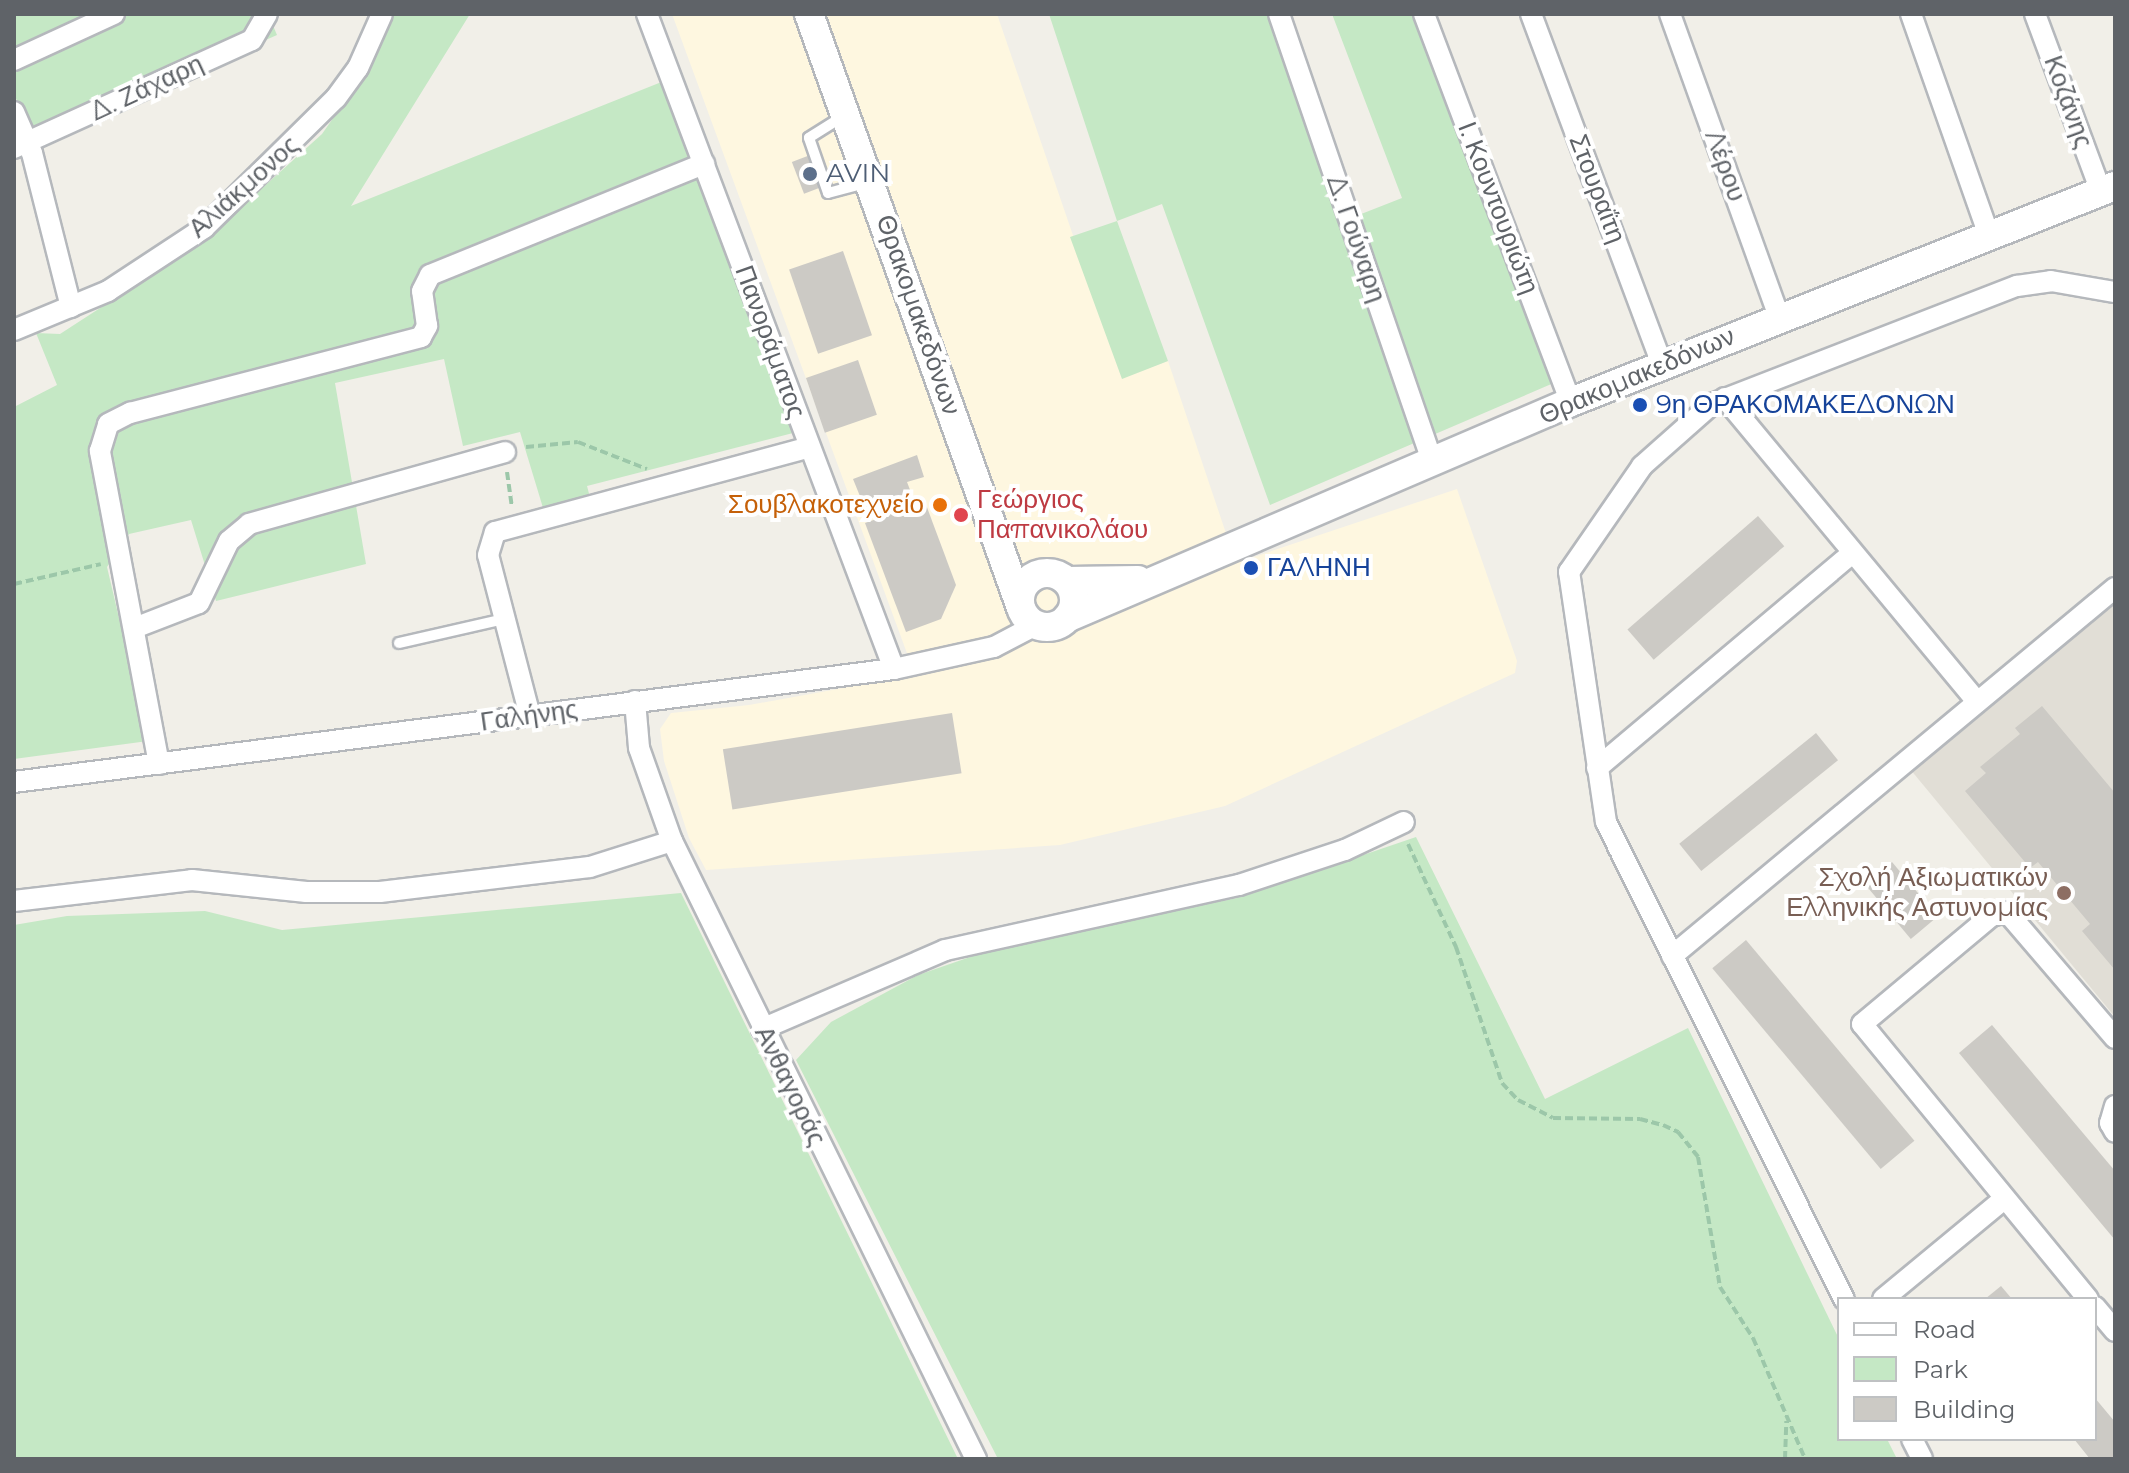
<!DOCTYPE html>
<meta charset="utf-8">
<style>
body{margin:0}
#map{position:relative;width:2129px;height:1473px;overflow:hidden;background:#f1efe8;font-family:Montserrat,sans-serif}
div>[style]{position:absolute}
.commercial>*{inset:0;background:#fef7e0}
.education>*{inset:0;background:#e1ded6}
.green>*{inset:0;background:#c5e8c5}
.building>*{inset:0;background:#cccac5;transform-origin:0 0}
.path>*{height:4px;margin-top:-2px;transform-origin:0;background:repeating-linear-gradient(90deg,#9cc7a9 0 8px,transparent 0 12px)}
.roads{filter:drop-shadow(2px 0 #b5b8bc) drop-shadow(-2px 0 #b5b8bc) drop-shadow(0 2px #b5b8bc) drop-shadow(0 -2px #b5b8bc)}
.lane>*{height:10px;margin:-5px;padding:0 5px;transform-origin:5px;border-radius:5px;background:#fff}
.street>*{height:20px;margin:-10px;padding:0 10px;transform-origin:10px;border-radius:10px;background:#fff}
.secondary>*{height:28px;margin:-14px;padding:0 14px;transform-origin:14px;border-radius:14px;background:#fff}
.secondary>.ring{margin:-14px;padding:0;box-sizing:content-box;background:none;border:28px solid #fff;border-radius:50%}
.dots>*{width:22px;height:22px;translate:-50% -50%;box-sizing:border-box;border:4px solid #fff;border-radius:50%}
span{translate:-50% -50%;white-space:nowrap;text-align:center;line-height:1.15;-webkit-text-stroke:8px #fff;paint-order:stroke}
.street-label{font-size:26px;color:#5f6368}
.service-label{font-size:26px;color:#4e5e75}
.left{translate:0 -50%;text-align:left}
.transit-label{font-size:26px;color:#164399}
.health-label{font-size:26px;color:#be3a42}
.food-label{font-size:26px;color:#c56008}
.right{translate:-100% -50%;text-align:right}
.education-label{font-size:26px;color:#785e54}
.frame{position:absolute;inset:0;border:16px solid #5f6368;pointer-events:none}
.legend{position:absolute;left:1837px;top:1297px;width:260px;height:144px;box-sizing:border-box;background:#fff;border:2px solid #bfc1c3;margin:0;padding:10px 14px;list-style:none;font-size:24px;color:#5f6368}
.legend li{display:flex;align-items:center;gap:16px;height:40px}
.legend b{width:40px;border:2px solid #bfc1c3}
</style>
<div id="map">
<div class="commercial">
<i style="clip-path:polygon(672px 14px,997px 14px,1122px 378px,1168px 361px,1236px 563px,1457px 489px,1517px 661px,1515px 673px,1225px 806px,1060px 845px,706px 870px,689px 838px,664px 761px,660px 729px,671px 713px,749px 705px,915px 675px)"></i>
</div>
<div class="education">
<i style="clip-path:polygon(2115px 598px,2115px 1017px,1910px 769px)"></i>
</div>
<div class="green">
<i style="clip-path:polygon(14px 14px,268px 14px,277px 35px,36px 143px,14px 94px)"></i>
<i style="clip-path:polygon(393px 14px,470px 14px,351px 206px,669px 79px,793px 433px,587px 486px,593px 509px,547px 521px,520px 432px,463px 446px,444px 359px,335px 383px,366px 564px,216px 601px,191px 520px,129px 534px,107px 567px,148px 741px,14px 759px,14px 407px,57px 385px,36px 333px,60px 334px,205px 240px,322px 134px,376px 57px)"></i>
<i style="clip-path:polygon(1049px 14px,1274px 14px,1351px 218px,1402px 198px,1332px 14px,1419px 14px,1556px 382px,1270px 505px,1162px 204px,1117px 221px,1168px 361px,1122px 379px,1070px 237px,1117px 221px)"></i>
<i style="clip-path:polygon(1416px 837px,1545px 1099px,1688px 1028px,1839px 1339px,1839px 1439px,1887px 1439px,1897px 1459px,998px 1459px,796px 1060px,831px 1022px,918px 975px,1002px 946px,1237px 898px)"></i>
<i style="clip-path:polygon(681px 893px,958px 1459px,14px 1459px,14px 925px,67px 916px,205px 911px,282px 930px)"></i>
</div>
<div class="building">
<i style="left:818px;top:152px;width:34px;height:28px;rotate:69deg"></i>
<i style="left:843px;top:251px;width:89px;height:57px;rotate:71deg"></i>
<i style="left:858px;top:360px;width:58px;height:55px;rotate:71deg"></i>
<i style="clip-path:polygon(917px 455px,924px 477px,907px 482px,912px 495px,866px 511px,853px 479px)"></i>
<i style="clip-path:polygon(925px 502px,956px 585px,941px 619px,906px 632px,865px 523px)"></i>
<i style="left:1758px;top:516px;width:40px;height:173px;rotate:49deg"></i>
<i style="clip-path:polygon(2042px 706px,2115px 793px,2115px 970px,2082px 931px,2090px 924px,2038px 862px,2030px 868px,1965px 791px,1986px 773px,1980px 767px,2020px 734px,2015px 728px)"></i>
<i style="left:952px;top:713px;width:61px;height:232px;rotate:81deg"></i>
<i style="left:1816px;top:733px;width:35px;height:176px;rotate:51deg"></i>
<i style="left:1892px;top:862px;width:71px;height:35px;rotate:50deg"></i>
<i style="left:1746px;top:940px;width:262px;height:44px;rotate:50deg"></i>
<i style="clip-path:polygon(1992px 1025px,2115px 1171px,2115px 1240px,1959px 1053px)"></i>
<i style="clip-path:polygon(2001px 1286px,2012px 1299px,1985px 1299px)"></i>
<i style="clip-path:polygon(2095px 1398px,2115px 1422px,2115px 1459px,2090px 1459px,2074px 1439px,2095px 1439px)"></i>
</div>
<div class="path">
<i style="left:526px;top:447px;width:52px;rotate:-5.5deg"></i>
<i style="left:578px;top:442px;width:74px;rotate:21.4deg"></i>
<i style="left:507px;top:472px;width:35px;rotate:82deg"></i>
<i style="left:14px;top:584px;width:89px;rotate:-12.9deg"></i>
<i style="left:1408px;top:844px;width:114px;rotate:65deg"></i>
<i style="left:1456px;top:947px;width:144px;rotate:71.3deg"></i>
<i style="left:1502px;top:1083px;width:23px;rotate:47deg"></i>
<i style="left:1518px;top:1100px;width:39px;rotate:27deg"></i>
<i style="left:1553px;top:1118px;width:87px;rotate:0.7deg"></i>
<i style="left:1640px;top:1119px;width:24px;rotate:15deg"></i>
<i style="left:1663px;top:1125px;width:17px;rotate:25deg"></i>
<i style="left:1678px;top:1132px;width:32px;rotate:51deg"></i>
<i style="left:1698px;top:1157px;width:132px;rotate:80.4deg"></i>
<i style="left:1720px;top:1287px;width:61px;rotate:57.1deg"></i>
<i style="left:1753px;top:1338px;width:132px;rotate:66.7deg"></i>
<i style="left:1785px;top:1459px;width:38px;rotate:-88deg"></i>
</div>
<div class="roads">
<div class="lane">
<i style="left:842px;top:117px;width:39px;rotate:148deg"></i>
<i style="left:809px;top:138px;width:58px;rotate:70.9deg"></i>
<i style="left:828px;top:193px;width:39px;rotate:-15deg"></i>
<i style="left:399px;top:643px;width:108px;rotate:-12.9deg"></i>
</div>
<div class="street">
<i style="left:647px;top:14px;width:700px;rotate:69.34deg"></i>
<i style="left:1279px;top:14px;width:476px;rotate:71.1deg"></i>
<i style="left:1424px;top:14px;width:415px;rotate:69.3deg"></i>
<i style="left:1531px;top:14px;width:374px;rotate:69.5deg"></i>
<i style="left:1670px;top:14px;width:322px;rotate:70.2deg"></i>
<i style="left:1911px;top:14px;width:232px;rotate:70.6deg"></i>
<i style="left:2035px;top:14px;width:189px;rotate:69.6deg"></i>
<i style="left:14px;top:60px;width:110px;rotate:-24.7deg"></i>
<i style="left:14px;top:112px;width:45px;rotate:66.3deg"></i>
<i style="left:32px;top:153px;width:159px;rotate:75.8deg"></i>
<i style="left:14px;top:148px;width:261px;rotate:-24.4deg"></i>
<i style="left:252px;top:40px;width:30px;rotate:-60deg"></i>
<i style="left:14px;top:330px;width:102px;rotate:-22.5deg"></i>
<i style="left:108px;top:291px;width:115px;rotate:-33.3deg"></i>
<i style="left:204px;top:228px;width:185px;rotate:-44.6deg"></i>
<i style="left:336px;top:98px;width:37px;rotate:-54deg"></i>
<i style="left:358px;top:68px;width:59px;rotate:-66deg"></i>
<i style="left:1725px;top:398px;width:395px;rotate:50.3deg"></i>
<i style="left:137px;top:627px;width:66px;rotate:-21.2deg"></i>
<i style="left:199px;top:603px;width:69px;rotate:-64.2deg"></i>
<i style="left:229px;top:541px;width:26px;rotate:-40deg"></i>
<i style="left:249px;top:524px;width:266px;rotate:-15.7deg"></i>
<i style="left:635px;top:701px;width:47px;rotate:85.1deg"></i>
<i style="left:639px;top:748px;width:99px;rotate:70.5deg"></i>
<i style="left:672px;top:841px;width:689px;rotate:63.81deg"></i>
<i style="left:530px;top:716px;width:166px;rotate:-104.6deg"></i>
<i style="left:488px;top:555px;width:24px;rotate:-73deg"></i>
<i style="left:495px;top:532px;width:325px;rotate:-15.1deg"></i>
<i style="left:159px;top:764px;width:319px;rotate:-100.7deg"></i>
<i style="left:100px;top:451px;width:28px;rotate:-73deg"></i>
<i style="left:108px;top:424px;width:25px;rotate:-27deg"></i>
<i style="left:130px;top:413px;width:301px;rotate:-14.6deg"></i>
<i style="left:421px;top:337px;width:13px;rotate:-61deg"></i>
<i style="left:427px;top:326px;width:35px;rotate:-98deg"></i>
<i style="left:422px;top:291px;width:18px;rotate:-63deg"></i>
<i style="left:430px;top:275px;width:296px;rotate:-22.1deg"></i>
<i style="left:1597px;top:768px;width:332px;rotate:-40.1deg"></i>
<i style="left:14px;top:782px;width:887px;rotate:-7.32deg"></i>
<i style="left:894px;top:669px;width:102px;rotate:-12.4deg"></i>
<i style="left:994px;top:647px;width:47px;rotate:-27.6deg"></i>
<i style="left:14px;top:901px;width:179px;rotate:-6.7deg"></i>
<i style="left:192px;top:880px;width:115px;rotate:6deg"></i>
<i style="left:306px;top:892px;width:74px"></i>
<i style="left:380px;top:892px;width:211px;rotate:-6.8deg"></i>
<i style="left:590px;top:867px;width:86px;rotate:-17.6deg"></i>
<i style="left:1672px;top:956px;width:576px;rotate:-39.72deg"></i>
<i style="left:762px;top:1029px;width:199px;rotate:-23.3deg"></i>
<i style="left:945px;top:950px;width:301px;rotate:-12.5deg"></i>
<i style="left:1239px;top:885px;width:112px;rotate:-18.3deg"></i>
<i style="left:1345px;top:850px;width:65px;rotate:-25.4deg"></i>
<i style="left:2115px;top:1106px;width:18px;rotate:106deg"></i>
<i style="left:2110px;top:1123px;width:10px;rotate:61deg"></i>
<i style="left:1844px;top:1299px;width:533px;rotate:-116.52deg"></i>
<i style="left:1606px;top:822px;width:253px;rotate:-98.4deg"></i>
<i style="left:1569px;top:572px;width:129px;rotate:-55.4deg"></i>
<i style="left:1642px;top:466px;width:94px;rotate:-41.5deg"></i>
<i style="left:1712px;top:404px;width:327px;rotate:-21.2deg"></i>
<i style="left:2017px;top:286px;width:34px;rotate:-8deg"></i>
<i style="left:2051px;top:281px;width:65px;rotate:9.8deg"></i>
<i style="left:1883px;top:1299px;width:157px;rotate:-39.6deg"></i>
<i style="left:2088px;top:1299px;width:356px;rotate:-129.4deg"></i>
<i style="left:1862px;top:1024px;width:168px;rotate:-39.9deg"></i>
<i style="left:1991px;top:916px;width:16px;rotate:-14deg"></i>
<i style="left:2007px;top:912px;width:166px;rotate:49.4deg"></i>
<i style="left:2095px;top:1307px;width:31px;rotate:50deg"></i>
<i style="left:1912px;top:1439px;width:22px;rotate:63deg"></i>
</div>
<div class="secondary">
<i style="left:809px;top:14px;width:628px;rotate:70.35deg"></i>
<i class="ring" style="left:1020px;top:573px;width:26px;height:26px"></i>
<i style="left:1067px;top:581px;width:71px;rotate:-0.8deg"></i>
<i style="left:1067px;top:618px;width:548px;rotate:-23.2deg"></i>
<i style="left:1571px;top:402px;width:585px;rotate:-21.66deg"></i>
</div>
</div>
<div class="dots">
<i style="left:810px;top:174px;background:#5c6f8a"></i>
<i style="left:1640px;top:405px;background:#1a4fb4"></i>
<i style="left:940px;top:505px;background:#e8710a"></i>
<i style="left:961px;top:515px;background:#e0444e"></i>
<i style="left:1251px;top:568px;background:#1a4fb4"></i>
<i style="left:2064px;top:893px;background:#8d6e63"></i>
</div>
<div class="street-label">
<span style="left:147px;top:88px;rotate:-25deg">Δ. Ζάχαρη</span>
<span style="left:2068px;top:102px;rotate:70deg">Κοζάνης</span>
<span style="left:1725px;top:166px;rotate:70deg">Λέρου</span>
<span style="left:244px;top:187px;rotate:-42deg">Αλιάκμονος</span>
<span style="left:1597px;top:189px;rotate:69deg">Στουραΐτη</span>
<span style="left:1498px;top:208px;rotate:69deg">Ι. Κουντουριώτη</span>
<span style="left:1356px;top:239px;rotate:71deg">Δ. Γούναρη</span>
<span style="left:918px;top:315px;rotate:71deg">Θρακομακεδόνων</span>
<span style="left:770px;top:342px;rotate:70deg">Πανοράματος</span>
<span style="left:1637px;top:376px;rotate:-23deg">Θρακομακεδόνων</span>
<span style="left:529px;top:716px;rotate:-8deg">Γαλήνης</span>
<span style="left:790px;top:1086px;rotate:64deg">Ανθαγοράς</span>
</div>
<div class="service-label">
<span class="left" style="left:826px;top:174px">AVIN</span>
</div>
<div class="transit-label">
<span class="left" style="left:1656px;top:405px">9η ΘΡΑΚΟΜΑΚΕΔΟΝΩΝ</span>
<span class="left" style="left:1267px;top:568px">ΓΑΛΗΝΗ</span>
</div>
<div class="health-label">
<span class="left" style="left:977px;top:515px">Γεώργιος<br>Παπανικολάου</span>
</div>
<div class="food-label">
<span class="right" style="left:924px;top:505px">Σουβλακοτεχνείο</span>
</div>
<div class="education-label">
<span class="right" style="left:2048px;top:893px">Σχολή Αξιωματικών<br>Ελληνικής Αστυνομίας</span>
</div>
<div class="frame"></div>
<ul class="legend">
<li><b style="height:10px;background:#fff"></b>Road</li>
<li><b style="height:22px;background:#c5e8c5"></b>Park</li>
<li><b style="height:22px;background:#cccac5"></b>Building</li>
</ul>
</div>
